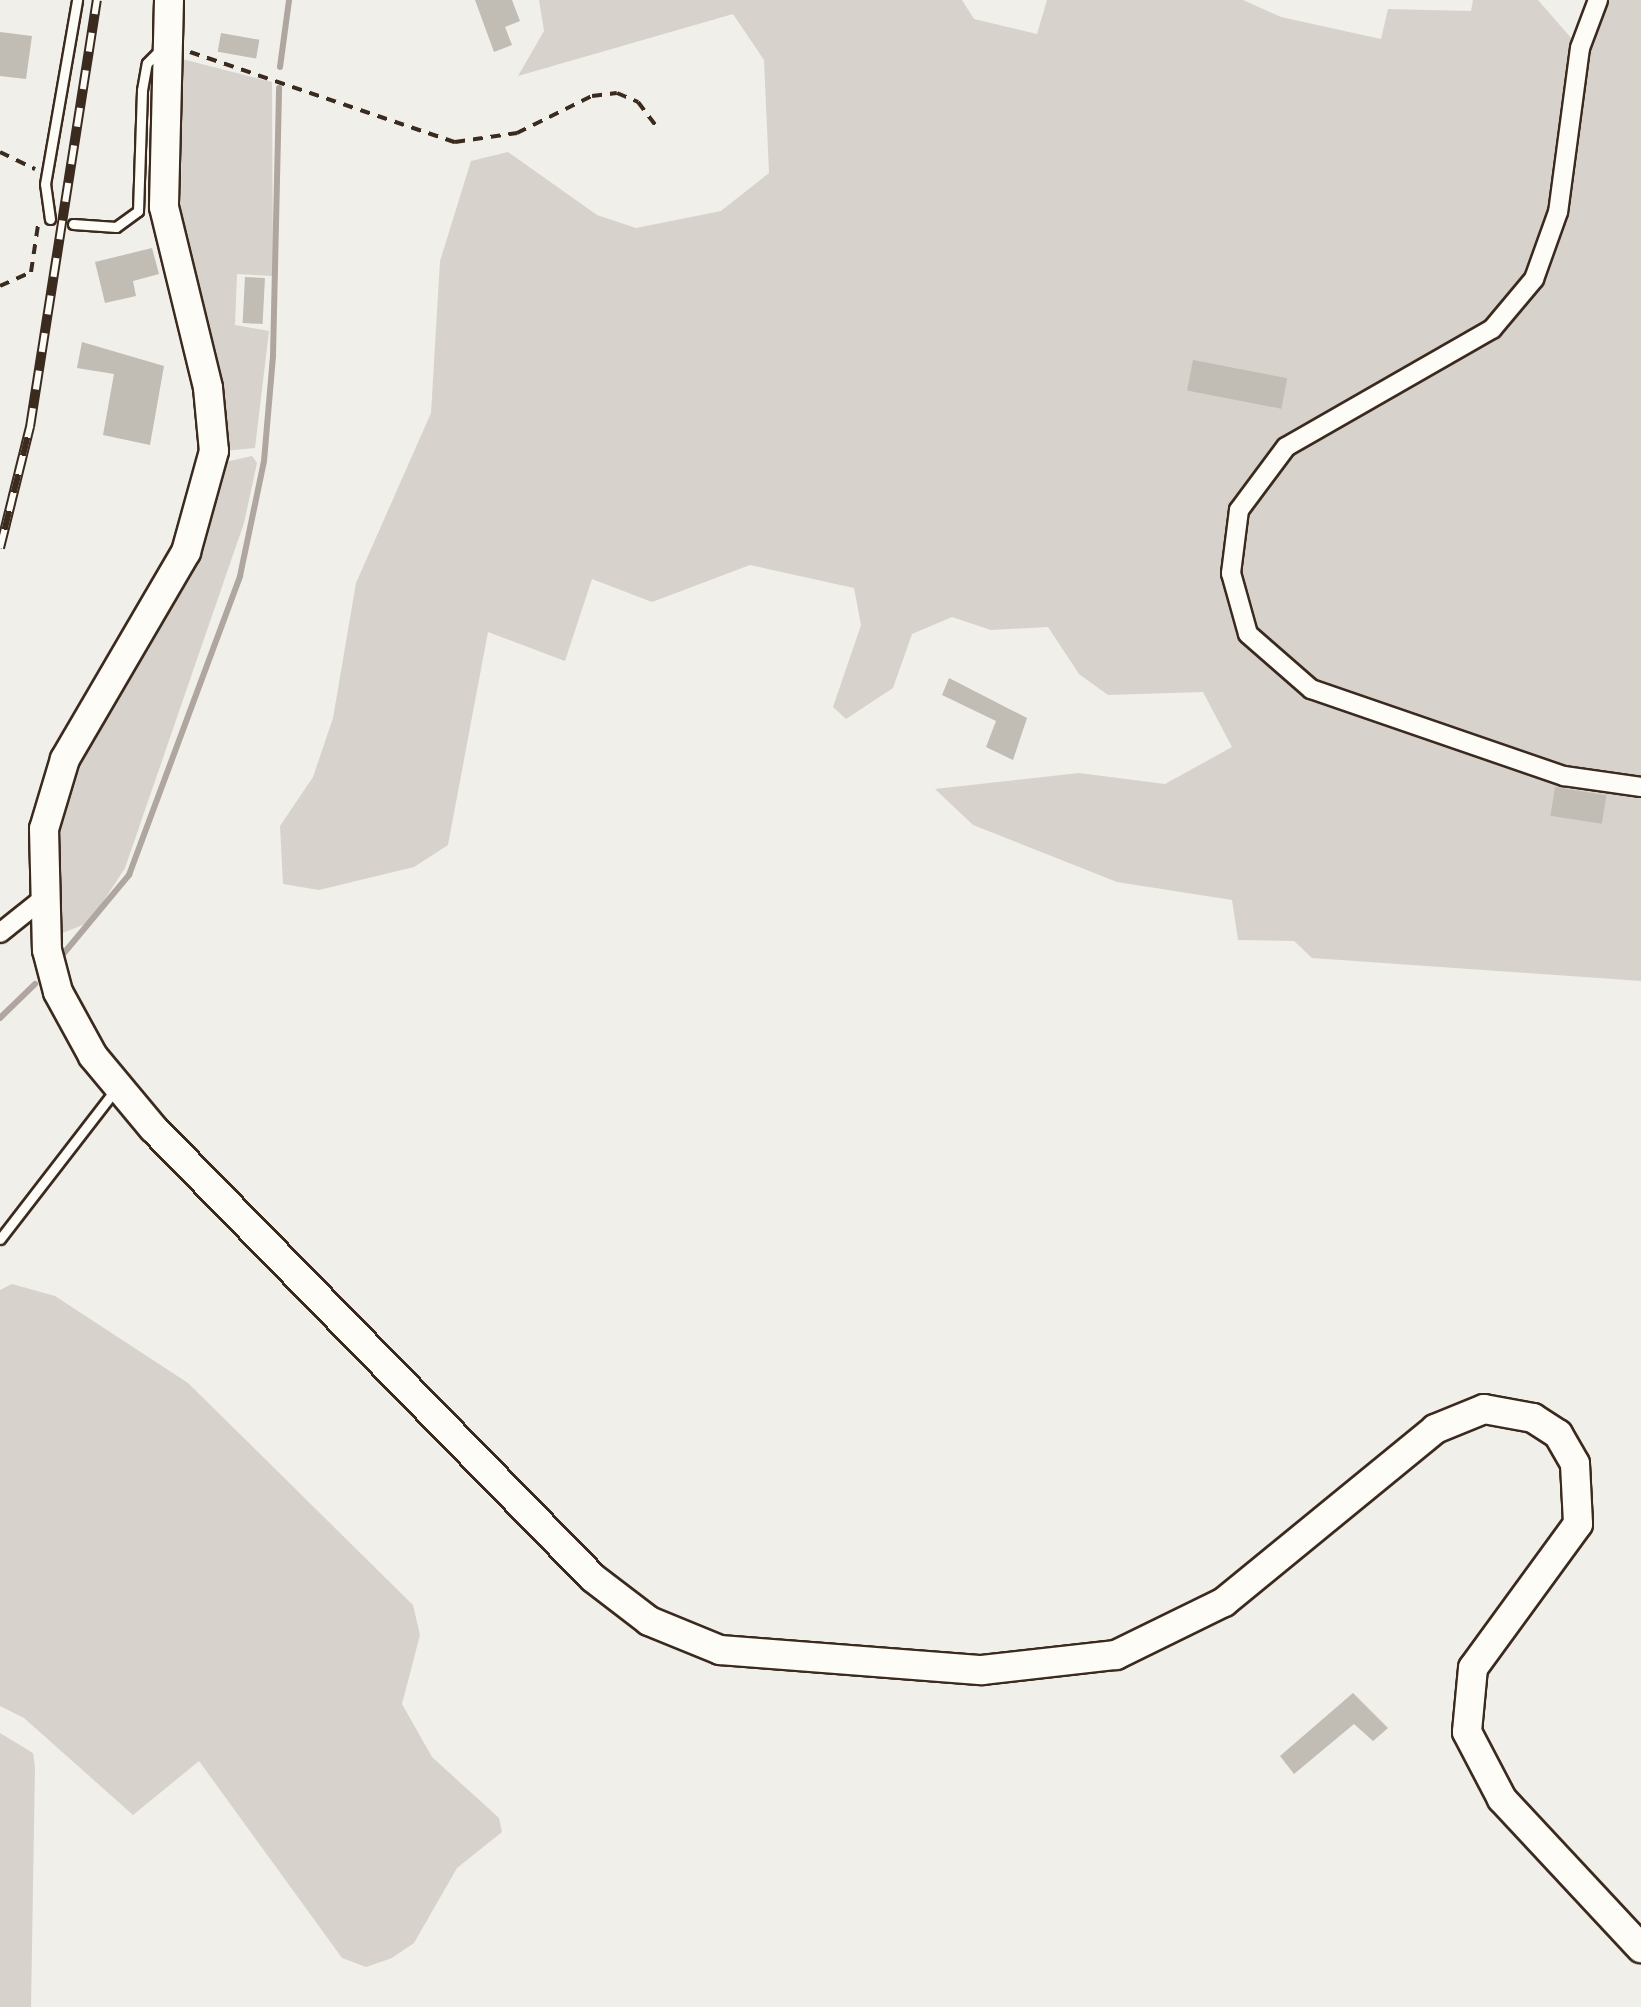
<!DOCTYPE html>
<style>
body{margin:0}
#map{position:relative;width:1641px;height:2007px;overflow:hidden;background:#f1efea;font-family:Mali,sans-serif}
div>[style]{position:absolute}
.green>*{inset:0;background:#d7d2cc}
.stream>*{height:6px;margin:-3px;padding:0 3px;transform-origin:3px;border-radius:3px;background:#aea69f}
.building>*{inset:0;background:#c1bcb4;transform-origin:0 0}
.path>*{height:4px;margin-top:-2px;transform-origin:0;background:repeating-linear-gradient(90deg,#3b2a1e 0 10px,transparent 0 18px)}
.roads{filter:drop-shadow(2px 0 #3b2a1e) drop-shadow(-2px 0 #3b2a1e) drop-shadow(0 2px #3b2a1e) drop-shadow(0 -2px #3b2a1e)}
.lane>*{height:9px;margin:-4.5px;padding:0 4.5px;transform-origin:4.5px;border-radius:4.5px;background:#fdfcf7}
.street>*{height:18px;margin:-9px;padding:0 9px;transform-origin:9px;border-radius:9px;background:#fdfcf7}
.secondary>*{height:28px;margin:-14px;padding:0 14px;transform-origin:14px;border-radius:14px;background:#fdfcf7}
.rail>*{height:10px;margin-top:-5px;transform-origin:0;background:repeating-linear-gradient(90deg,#fdfcf7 0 19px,#3b2a1e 0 38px);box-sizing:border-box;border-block:2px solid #3b2a1e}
span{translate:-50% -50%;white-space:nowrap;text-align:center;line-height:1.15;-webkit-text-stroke:8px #fdfcf7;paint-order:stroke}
</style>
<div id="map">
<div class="green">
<i style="clip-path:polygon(539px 0,962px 0,974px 19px,1037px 34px,1047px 0,1243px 0,1281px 17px,1381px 39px,1388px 9px,1471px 11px,1473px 0,1538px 0,1579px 47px,1598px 0,1641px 0,1641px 981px,1312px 958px,1294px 941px,1238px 940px,1232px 900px,1117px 882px,973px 825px,935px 789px,1079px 773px,1165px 784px,1232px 747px,1203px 692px,1108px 695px,1079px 674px,1048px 627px,991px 630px,952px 617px,912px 634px,893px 688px,846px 719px,833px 707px,861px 625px,854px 588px,750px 565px,652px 602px,592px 579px,565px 661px,488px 632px,448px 845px,414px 867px,319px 890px,283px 884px,280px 826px,313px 777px,333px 718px,356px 583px,431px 413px,440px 261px,471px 161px,508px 152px,597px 215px,636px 228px,721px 211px,769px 173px,764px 60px,733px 14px,518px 76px,544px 31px)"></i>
<i style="clip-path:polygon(182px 59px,272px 82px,273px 276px,237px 274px,235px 325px,269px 331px,255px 448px,223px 451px,181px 214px)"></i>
<i style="clip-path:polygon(252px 456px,257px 463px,244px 523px,125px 868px,90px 922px,60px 934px,58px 832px,78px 760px,193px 563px,221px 463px)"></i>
<i style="clip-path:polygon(12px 1284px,55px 1296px,188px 1383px,413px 1605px,420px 1635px,402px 1704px,432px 1757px,499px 1818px,502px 1832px,457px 1868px,414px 1943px,392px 1958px,366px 1967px,342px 1958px,199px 1761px,133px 1815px,24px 1718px,0 1706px,0 1290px)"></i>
<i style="clip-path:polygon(0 1733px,33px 1753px,35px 1767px,31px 2007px,0 2007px)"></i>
</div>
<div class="stream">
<i style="left:280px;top:67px;width:68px;rotate:-82.3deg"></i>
<i style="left:64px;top:953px;width:102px;rotate:-50.2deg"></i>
<i style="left:129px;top:875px;width:319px;rotate:-69.6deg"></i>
<i style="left:240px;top:576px;width:117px;rotate:-78.2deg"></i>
<i style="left:264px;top:461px;width:105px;rotate:-85.1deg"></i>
<i style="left:273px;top:356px;width:268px;rotate:-88.7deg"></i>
<i style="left:0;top:1018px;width:49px;rotate:-44.2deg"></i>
</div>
<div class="building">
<i style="clip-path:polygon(475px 0,512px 0,520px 21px,505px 27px,512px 45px,494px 52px)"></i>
<i style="clip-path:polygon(0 32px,32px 36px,26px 79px,0 76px)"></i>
<i style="left:221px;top:33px;width:39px;height:19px;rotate:10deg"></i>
<i style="clip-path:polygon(152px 248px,159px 274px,133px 281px,136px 296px,105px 303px,95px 262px)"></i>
<i style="left:245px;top:277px;width:20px;height:46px;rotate:3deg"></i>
<i style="clip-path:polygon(82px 342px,164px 366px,150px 445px,103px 435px,114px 374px,77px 368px)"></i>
<i style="left:1193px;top:360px;width:96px;height:31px;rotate:11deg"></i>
<i style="clip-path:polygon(949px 678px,1027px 718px,1013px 760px,986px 747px,996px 721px,942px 695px)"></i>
<i style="left:1555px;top:787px;width:52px;height:29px;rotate:9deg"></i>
<i style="clip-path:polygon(1353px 1693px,1388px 1728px,1373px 1741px,1354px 1724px,1294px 1774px,1280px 1756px)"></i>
</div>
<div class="path">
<i style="left:190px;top:52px;width:280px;rotate:18.8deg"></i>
<i style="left:455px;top:142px;width:63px;rotate:-8.3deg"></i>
<i style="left:517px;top:133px;width:84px;rotate:-26.3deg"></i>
<i style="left:592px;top:96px;width:25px;rotate:-7deg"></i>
<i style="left:617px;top:93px;width:23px;rotate:23deg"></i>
<i style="left:638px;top:102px;width:31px;rotate:53deg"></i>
<i style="left:0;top:152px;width:39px;rotate:26deg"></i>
<i style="left:0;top:286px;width:34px;rotate:-24deg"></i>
<i style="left:31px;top:272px;width:48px;rotate:-81.5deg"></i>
</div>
<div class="roads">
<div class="lane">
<i style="left:50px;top:219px;width:35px;rotate:-98deg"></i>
<i style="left:45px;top:184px;width:187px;rotate:-80.1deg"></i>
<i style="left:73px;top:224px;width:43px;rotate:4deg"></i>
<i style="left:116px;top:227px;width:27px;rotate:-36deg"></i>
<i style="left:138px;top:211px;width:121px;rotate:-88.1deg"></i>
<i style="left:142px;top:90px;width:27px;rotate:-80deg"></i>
<i style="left:147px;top:63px;width:24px;rotate:-45deg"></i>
<i style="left:0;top:1239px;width:190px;rotate:-52.3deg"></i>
</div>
<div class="street">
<i style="left:1598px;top:0;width:51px;rotate:110.6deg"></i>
<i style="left:1580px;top:48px;width:165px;rotate:97.6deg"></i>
<i style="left:1558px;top:212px;width:71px;rotate:109.7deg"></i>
<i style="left:1534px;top:279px;width:65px;rotate:130deg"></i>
<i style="left:1492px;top:329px;width:237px;rotate:150.2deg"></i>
<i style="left:1286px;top:447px;width:79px;rotate:126.7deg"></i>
<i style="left:1239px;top:510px;width:64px;rotate:97.2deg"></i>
<i style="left:1231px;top:573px;width:63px;rotate:74.4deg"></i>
<i style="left:1248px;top:634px;width:84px;rotate:41.1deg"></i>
<i style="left:1311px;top:689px;width:268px;rotate:19deg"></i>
<i style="left:1564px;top:776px;width:78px;rotate:8.1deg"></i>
<i style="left:0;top:933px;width:51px;rotate:-38.7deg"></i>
</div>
<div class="secondary">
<i style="left:169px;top:0;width:207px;rotate:91.4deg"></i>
<i style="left:164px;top:207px;width:186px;rotate:76.3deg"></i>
<i style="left:208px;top:388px;width:63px;rotate:84.6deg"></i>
<i style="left:214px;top:451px;width:105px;rotate:105.5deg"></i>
<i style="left:186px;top:552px;width:240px;rotate:120.3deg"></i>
<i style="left:65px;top:759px;width:73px;rotate:106.7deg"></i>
<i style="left:44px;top:829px;width:121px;rotate:88.6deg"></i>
<i style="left:47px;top:950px;width:43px;rotate:75.3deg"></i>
<i style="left:58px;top:992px;width:73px;rotate:61.3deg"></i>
<i style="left:93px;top:1056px;width:94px;rotate:50.2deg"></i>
<i style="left:153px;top:1128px;width:629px;rotate:45.64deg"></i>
<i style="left:593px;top:1578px;width:71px;rotate:37.5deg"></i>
<i style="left:649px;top:1621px;width:77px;rotate:22.2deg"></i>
<i style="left:720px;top:1650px;width:263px;rotate:4.4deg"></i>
<i style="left:982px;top:1670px;width:135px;rotate:-6.4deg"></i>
<i style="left:1116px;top:1655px;width:120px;rotate:-26.1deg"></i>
<i style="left:1224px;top:1602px;width:273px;rotate:-39.3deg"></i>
<i style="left:1435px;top:1429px;width:53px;rotate:-22.2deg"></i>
<i style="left:1484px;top:1409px;width:50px;rotate:10.4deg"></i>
<i style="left:1533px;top:1418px;width:30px;rotate:33deg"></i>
<i style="left:1558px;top:1434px;width:34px;rotate:60deg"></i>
<i style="left:1575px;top:1464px;width:60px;rotate:87.1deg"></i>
<i style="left:1578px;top:1524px;width:178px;rotate:126.1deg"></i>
<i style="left:1473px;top:1668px;width:64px;rotate:95.4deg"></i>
<i style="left:1467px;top:1732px;width:76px;rotate:62.4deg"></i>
<i style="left:1502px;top:1799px;width:204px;rotate:47deg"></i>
</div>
</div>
<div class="rail">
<i style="left:0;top:548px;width:125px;rotate:-76.1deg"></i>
<i style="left:30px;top:427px;width:432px;rotate:-81.1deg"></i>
</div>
</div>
